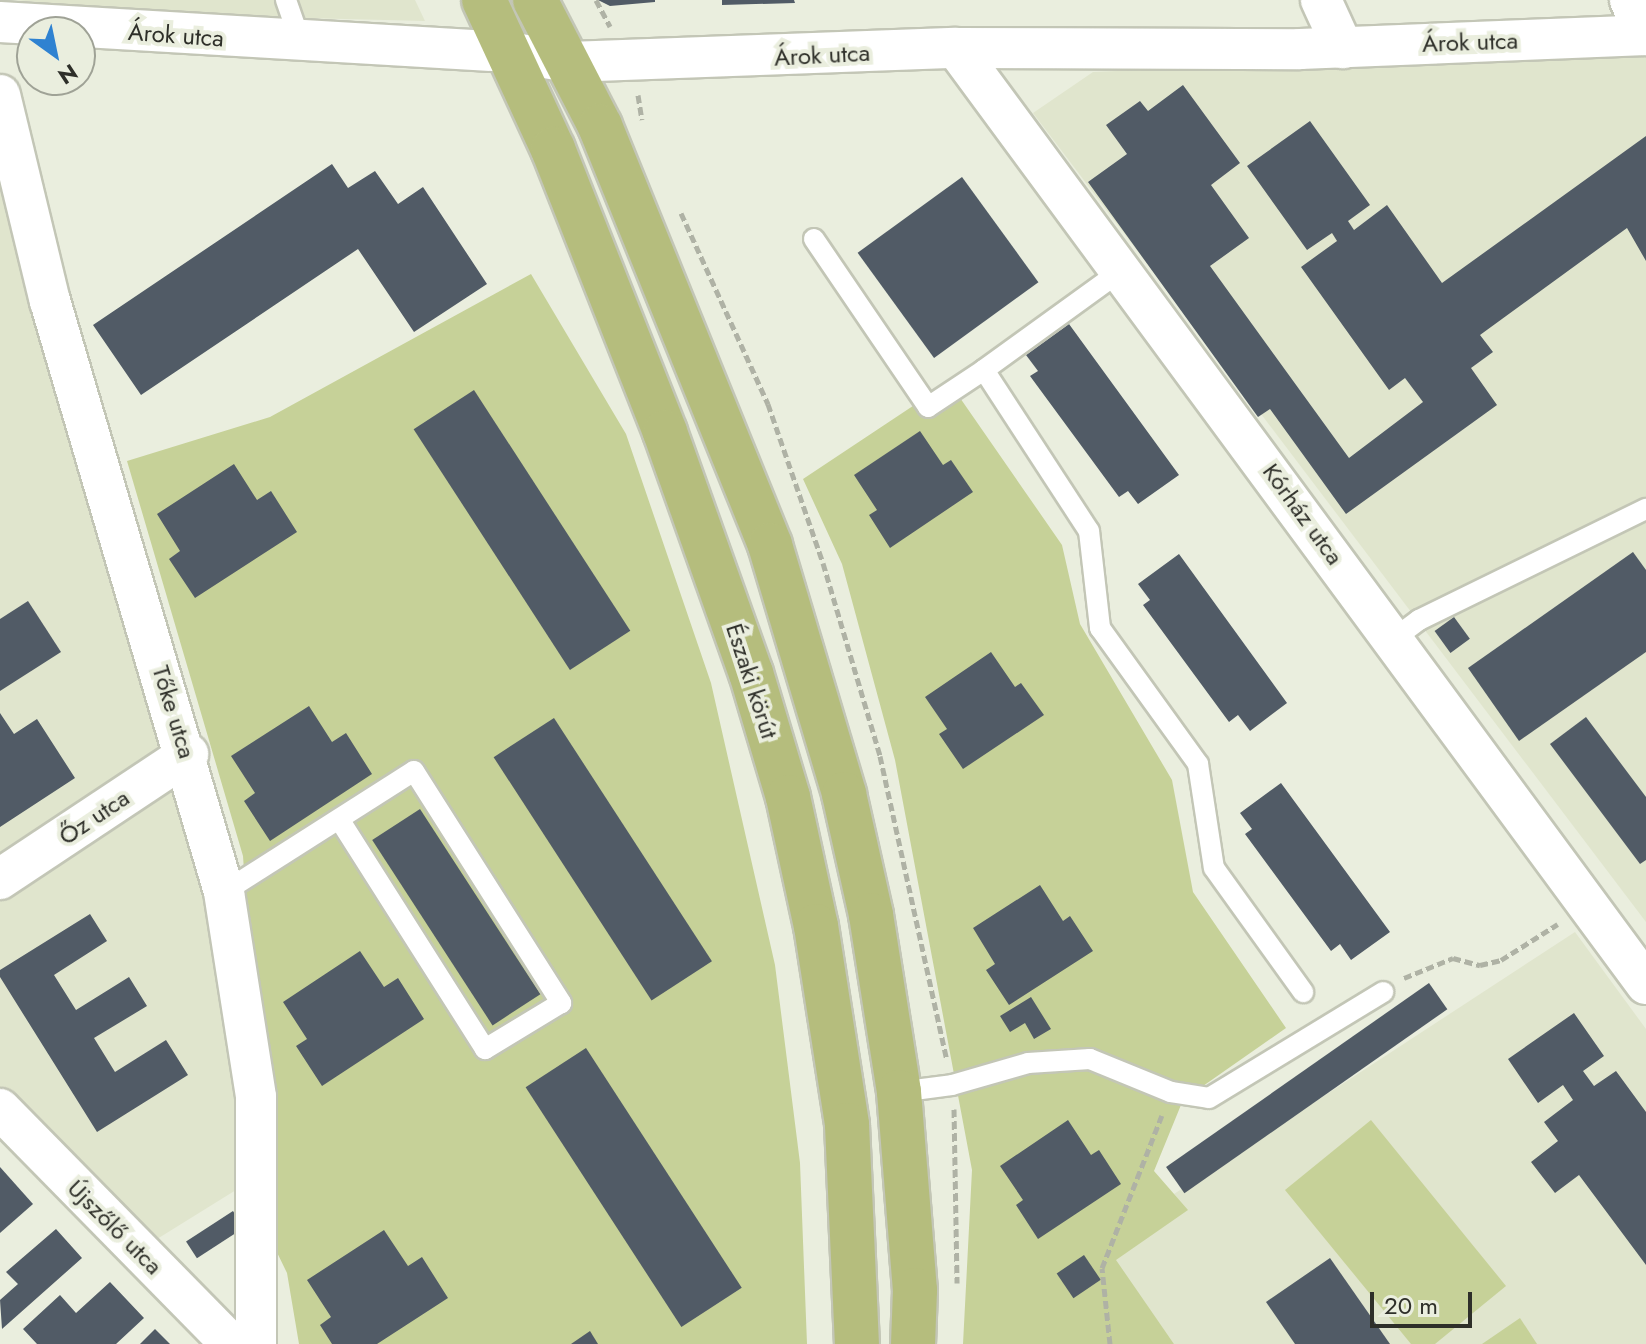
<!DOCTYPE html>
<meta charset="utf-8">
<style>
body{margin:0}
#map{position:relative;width:1646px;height:1344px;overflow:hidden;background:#eaeede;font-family:Jost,sans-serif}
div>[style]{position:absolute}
.built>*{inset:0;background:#e0e5cd}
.green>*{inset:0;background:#c6d198}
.building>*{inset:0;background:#515b66;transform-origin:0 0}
.path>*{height:5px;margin-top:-2.5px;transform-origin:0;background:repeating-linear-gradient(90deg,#afb2a5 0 8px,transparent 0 12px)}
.roads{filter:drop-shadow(2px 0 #c3c6b6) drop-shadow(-2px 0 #c3c6b6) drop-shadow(0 2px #c3c6b6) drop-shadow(0 -2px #c3c6b6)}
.service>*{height:20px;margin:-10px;padding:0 10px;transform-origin:10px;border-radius:10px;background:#fff}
.minor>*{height:40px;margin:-20px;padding:0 20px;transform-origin:20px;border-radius:20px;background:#fff}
.primary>*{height:44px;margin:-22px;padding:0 22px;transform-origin:22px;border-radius:22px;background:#b5bd7d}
span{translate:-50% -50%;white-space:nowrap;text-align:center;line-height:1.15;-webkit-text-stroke:8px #eaeede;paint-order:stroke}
.street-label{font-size:24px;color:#2e2f29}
.north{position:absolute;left:16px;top:16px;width:80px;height:80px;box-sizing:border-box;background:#eaeede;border:2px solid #9fa296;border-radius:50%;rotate:147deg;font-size:22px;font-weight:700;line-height:32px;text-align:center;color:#2e2f29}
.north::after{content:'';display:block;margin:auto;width:28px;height:36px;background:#2f82d1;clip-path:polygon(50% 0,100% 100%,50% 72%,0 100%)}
.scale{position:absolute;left:1370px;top:1292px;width:102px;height:36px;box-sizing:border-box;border:4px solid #2e2f29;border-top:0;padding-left:10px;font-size:24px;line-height:28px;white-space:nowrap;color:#2e2f29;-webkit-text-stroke:6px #eaeede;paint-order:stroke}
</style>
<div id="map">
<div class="built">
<i style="clip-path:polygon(14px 0,415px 0,425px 21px,189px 15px)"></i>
<i style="clip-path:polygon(1646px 48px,1646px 922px,1033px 113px,1093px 72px)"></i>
<i style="clip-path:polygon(0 95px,188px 754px,0 879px)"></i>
<i style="clip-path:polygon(180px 776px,215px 901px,242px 1098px,244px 1185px,149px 1244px,0 1091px,0 896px)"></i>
<i style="clip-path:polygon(1575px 932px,1646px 1029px,1646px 1344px,1174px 1344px,1115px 1260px,1187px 1210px,1174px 1194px)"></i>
</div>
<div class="green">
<i style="clip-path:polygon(531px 274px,626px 434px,711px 683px,775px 965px,800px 1163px,807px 1344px,299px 1344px,287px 1273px,269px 1236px,243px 856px,127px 461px,270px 417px)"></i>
<i style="clip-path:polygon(949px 382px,1062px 545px,1080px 624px,1172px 780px,1193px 892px,1286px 1028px,1183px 1100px,1154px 1171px,1188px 1210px,1116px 1260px,1174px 1344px,963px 1344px,972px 1170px,895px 760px,842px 564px,803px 479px)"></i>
<i style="clip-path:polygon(1371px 1120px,1506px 1286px,1435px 1344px,1411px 1344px,1285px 1190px)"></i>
<i style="clip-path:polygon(1520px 1318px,1537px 1344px,1482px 1344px)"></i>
</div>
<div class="building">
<i style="clip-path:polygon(598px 0,655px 0,655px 2px,610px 6px)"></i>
<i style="clip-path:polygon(722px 0,794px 0,795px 3px,722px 5px)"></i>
<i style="clip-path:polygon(1183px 85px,1240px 163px,1211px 185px,1249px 238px,1210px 266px,1349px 458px,1423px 402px,1405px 378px,1389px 390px,1301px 267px,1337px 241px,1332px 233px,1307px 250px,1247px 166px,1310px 121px,1370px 205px,1348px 221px,1354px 230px,1387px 205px,1442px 283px,1646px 136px,1646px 261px,1627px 228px,1480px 335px,1493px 352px,1471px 368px,1497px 405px,1346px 514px,1270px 409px,1258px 417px,1088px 182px,1127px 154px,1106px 125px,1140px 101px,1148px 111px)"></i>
<i style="clip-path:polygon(332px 164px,348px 188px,375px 171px,398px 204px,423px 187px,487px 284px,414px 332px,358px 249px,141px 395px,93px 325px)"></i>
<i style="left:962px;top:177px;width:130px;height:129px;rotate:54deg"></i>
<i style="clip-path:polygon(1069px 324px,1179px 475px,1138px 504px,1128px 491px,1119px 497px,1030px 376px,1038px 371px,1026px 355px)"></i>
<i style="left:474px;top:390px;width:287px;height:72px;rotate:57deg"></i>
<i style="clip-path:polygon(920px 431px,943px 465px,951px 460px,973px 492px,890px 548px,869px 515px,877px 510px,854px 475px)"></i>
<i style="clip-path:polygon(234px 464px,257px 500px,271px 491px,297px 532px,195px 598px,169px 559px,180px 551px,157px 514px)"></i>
<i style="clip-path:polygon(1633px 552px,1646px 570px,1646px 652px,1519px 741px,1468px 668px)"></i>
<i style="clip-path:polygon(1179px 554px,1287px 703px,1250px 731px,1238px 715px,1229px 722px,1143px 605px,1150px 600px,1138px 584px)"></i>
<i style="clip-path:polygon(28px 601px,61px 652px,0 691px,0 619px)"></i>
<i style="left:1454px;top:617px;width:27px;height:24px;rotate:54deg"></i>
<i style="clip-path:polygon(991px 652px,1015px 687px,1021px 683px,1044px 715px,963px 769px,939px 734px,947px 729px,925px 697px)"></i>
<i style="clip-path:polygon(309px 706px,332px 742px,346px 733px,372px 774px,270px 841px,244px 801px,255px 793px,231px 756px)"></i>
<i style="clip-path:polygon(0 713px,14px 734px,37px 719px,75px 778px,0 827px)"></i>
<i style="clip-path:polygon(1586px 717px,1646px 797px,1646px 860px,1640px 864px,1550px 744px)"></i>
<i style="left:554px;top:718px;width:290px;height:72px;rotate:57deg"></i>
<i style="clip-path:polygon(1281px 783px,1390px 932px,1351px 960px,1340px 944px,1331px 951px,1245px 834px,1252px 829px,1240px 813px)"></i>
<i style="left:420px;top:809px;width:221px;height:57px;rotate:57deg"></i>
<i style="clip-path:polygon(1040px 885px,1063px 921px,1070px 916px,1093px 951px,1009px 1005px,986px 970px,995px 964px,973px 928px)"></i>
<i style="clip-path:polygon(90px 914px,107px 941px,54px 975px,76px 1010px,129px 977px,147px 1006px,94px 1038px,115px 1072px,166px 1040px,188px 1075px,97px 1132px,0 977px,0 970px)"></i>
<i style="clip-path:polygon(360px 951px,384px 987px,398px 978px,424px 1019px,322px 1086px,296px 1046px,307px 1039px,283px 1002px)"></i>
<i style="left:1429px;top:983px;width:32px;height:321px;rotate:55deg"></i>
<i style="clip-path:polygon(1031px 997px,1051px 1029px,1034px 1039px,1025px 1023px,1010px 1032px,1000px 1016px)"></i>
<i style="clip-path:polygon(1574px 1013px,1604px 1056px,1583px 1071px,1594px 1086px,1616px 1071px,1646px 1112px,1646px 1265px,1579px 1175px,1555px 1193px,1531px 1162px,1558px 1141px,1544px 1122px,1573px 1100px,1563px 1085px,1538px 1103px,1508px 1059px)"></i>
<i style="left:586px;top:1048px;width:286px;height:72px;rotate:57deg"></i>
<i style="clip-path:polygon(1068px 1120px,1091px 1155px,1099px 1150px,1121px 1184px,1038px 1239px,1016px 1205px,1023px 1200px,1000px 1166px)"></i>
<i style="clip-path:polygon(0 1167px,33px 1204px,0 1233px)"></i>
<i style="left:233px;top:1211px;width:20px;height:56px;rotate:57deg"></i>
<i style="clip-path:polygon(56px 1229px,82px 1258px,2px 1329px,0 1300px,18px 1284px,6px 1272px)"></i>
<i style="clip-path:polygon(384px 1230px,408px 1266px,422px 1257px,448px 1298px,377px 1344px,332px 1344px,320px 1325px,331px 1317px,307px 1280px)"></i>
<i style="left:1084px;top:1255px;width:30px;height:33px;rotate:56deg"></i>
<i style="clip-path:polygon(1330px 1258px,1390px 1344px,1295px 1344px,1266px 1302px)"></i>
<i style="clip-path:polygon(110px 1282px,144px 1318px,116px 1344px,37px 1344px,23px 1329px,60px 1295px,76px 1313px)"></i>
<i style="clip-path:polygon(155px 1329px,170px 1344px,140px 1344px)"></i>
<i style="clip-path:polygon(590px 1331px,598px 1344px,571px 1344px)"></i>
</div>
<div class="path">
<i style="left:596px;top:0;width:30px;rotate:62deg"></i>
<i style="left:638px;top:95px;width:25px;rotate:81deg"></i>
<i style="left:681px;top:213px;width:210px;rotate:65.5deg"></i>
<i style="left:768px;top:404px;width:168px;rotate:70.9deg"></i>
<i style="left:823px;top:563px;width:201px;rotate:73.5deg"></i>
<i style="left:880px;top:756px;width:311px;rotate:77.6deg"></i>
<i style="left:1404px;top:978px;width:53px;rotate:-22.2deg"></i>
<i style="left:1453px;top:958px;width:28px;rotate:15deg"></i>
<i style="left:1480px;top:965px;width:22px;rotate:-13deg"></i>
<i style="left:1501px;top:960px;width:67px;rotate:-32.3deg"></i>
<i style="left:954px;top:1109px;width:174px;rotate:89deg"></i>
<i style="left:1110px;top:1344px;width:76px;rotate:-96deg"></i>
<i style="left:1102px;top:1268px;width:164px;rotate:-68.6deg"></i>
</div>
<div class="roads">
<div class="service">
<i style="left:286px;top:0;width:46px;rotate:70.8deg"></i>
<i style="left:814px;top:239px;width:203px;rotate:55.8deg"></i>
<i style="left:928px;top:407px;width:67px;rotate:-33.5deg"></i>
<i style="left:1122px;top:270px;width:170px;rotate:144.1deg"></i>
<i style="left:984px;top:370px;width:192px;rotate:56.9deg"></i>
<i style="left:1089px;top:531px;width:98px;rotate:83.5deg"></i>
<i style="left:1100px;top:628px;width:168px;rotate:54.2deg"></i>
<i style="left:1198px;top:764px;width:105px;rotate:81.3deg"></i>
<i style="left:1214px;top:868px;width:153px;rotate:54.3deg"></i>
<i style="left:1395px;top:638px;width:30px;rotate:-37deg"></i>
<i style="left:1419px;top:620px;width:253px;rotate:-26.1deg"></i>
<i style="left:224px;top:892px;width:225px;rotate:-32.5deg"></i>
<i style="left:414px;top:771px;width:275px;rotate:57.6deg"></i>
<i style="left:561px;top:1003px;width:89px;rotate:148.8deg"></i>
<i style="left:485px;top:1049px;width:272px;rotate:-122.4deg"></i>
<i style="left:899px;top:1092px;width:53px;rotate:-7.5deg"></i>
<i style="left:952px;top:1085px;width:79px;rotate:-16.1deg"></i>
<i style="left:1028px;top:1063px;width:62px;rotate:-3.7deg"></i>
<i style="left:1090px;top:1059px;width:87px;rotate:22.2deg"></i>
<i style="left:1171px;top:1092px;width:38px;rotate:9deg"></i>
<i style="left:1209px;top:1098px;width:204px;rotate:-31.3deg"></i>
</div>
<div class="minor">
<i style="left:1321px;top:0;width:53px;rotate:65.4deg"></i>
<i style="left:1630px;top:0;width:38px;rotate:67deg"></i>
<i style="left:0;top:22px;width:509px;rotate:3.38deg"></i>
<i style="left:508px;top:52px;width:62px;rotate:9.3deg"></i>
<i style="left:569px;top:62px;width:387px;rotate:-2.1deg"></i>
<i style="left:956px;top:48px;width:344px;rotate:0.2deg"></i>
<i style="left:1300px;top:49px;width:346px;rotate:-2.3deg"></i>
<i style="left:956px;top:48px;width:1163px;rotate:53.6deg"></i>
<i style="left:0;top:95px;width:212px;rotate:76.4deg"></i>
<i style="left:50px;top:301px;width:616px;rotate:73.59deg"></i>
<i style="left:224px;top:892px;width:207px;rotate:81.1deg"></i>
<i style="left:256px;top:1097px;width:247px;rotate:90deg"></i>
<i style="left:0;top:879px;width:226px;rotate:-33.6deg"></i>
<i style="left:0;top:1109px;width:330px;rotate:45.5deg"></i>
</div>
<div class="primary">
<i style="left:484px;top:0;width:164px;rotate:65.2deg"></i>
<i style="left:553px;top:149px;width:304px;rotate:68.4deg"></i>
<i style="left:665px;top:432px;width:256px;rotate:70.4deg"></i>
<i style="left:751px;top:673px;width:129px;rotate:73.4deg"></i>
<i style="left:788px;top:797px;width:132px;rotate:77.8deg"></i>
<i style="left:816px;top:926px;width:201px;rotate:81.1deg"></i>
<i style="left:847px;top:1125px;width:219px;rotate:87.4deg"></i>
<i style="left:535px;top:0;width:142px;rotate:62.7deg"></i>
<i style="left:600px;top:126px;width:452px;rotate:67.9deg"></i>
<i style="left:770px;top:545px;width:260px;rotate:73.4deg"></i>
<i style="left:844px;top:794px;width:124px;rotate:77.4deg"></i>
<i style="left:871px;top:915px;width:179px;rotate:81deg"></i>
<i style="left:899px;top:1092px;width:199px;rotate:85.4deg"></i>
<i style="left:915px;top:1290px;width:54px;rotate:92.1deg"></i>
</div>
</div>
<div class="street-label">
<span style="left:176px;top:35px;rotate:4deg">Árok utca</span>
<span style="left:1470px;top:42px;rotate:-2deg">Árok utca</span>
<span style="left:822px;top:55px;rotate:-3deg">Árok utca</span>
<span style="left:1303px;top:514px;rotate:54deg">Kórház utca</span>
<span style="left:752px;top:681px;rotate:72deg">Északi körút</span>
<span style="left:174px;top:712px;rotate:73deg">Tőke utca</span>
<span style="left:94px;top:817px;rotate:-34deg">Őz utca</span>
<span style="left:115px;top:1227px;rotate:45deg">Újszőlő utca</span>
</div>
<div class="north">N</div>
<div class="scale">20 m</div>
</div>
